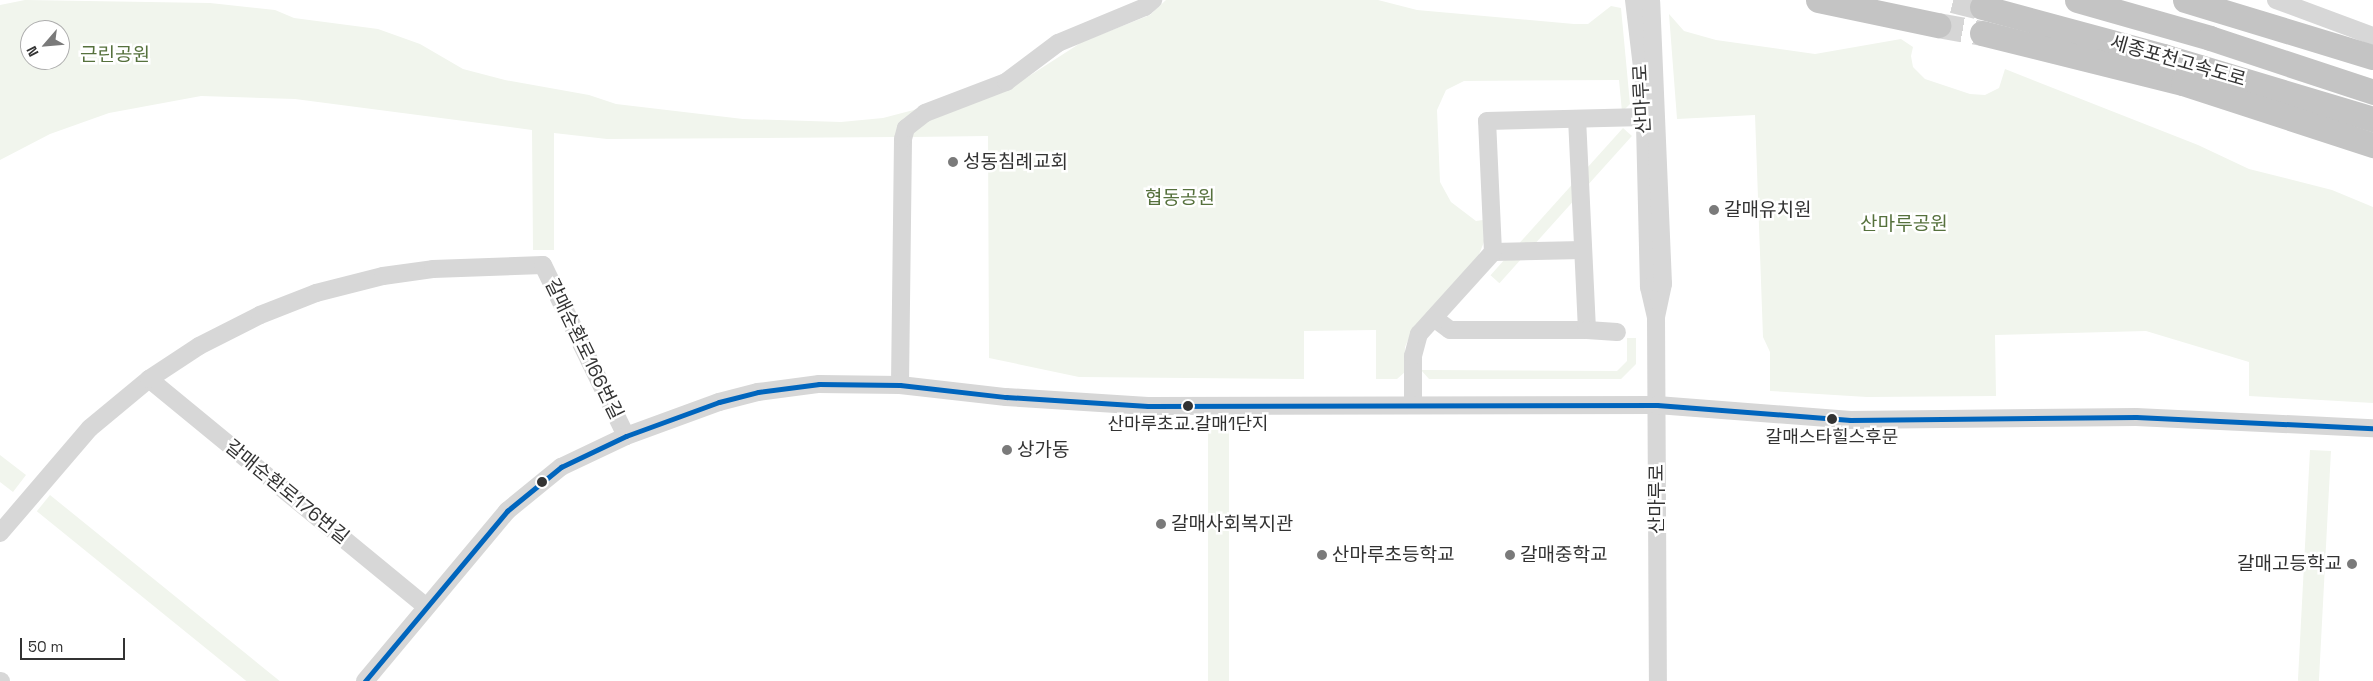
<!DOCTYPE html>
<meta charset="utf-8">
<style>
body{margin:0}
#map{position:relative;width:2373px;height:681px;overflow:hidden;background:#fff;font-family:"Space Grotesk","Noto Sans KR",sans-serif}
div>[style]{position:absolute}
.green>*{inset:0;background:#f1f5ed;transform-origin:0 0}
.highway-tunnel>*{height:25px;margin-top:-12.5px;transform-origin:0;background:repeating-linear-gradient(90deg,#d6d6d6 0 25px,transparent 0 37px)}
.minor>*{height:18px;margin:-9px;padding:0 9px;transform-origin:9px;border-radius:9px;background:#d7d7d7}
.highway>*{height:25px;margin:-12.5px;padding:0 12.5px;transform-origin:12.5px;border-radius:12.5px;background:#c4c4c4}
.bus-1>*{height:5px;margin:-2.5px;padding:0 2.5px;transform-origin:2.5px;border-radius:2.5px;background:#0065bd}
.dots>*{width:14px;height:14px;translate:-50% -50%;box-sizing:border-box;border:2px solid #fff;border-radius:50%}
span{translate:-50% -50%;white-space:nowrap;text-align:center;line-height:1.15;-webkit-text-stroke:5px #fff;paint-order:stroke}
.bus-label{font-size:18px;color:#333}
.park-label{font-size:19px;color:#56713d}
.street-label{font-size:19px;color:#333}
.poi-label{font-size:19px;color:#333}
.left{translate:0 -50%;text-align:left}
.right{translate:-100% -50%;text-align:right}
.north{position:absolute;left:20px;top:20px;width:50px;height:50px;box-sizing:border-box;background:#fff;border:1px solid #adadad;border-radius:50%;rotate:243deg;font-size:14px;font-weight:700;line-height:20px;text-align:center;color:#333}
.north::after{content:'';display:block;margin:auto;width:18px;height:22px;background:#7a7a7a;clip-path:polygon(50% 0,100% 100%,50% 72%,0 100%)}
.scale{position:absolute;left:20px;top:638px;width:105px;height:22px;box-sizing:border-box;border:2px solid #333;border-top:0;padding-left:6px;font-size:15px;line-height:18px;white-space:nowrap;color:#333;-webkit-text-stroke:4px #fff;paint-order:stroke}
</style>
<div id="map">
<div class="green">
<i style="clip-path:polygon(evenodd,25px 0,210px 3px,275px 10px,294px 18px,378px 29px,420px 44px,463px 69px,505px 80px,589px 95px,616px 104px,743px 119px,841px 122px,883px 118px,925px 107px,904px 118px,895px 137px,607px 139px,554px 133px,554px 250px,533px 250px,532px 130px,295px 99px,201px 96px,109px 113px,50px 134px,0 160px,0 5px,25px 0,30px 30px,60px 30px,60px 60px,30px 60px,30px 30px)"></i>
<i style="clip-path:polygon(1166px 0,1378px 0,1417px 10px,1574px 24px,1588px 24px,1611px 6px,1621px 8px,1630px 104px,1622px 112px,1619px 80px,1464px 81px,1446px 90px,1437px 110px,1440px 182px,1451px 202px,1476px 221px,1483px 220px,1484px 242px,1478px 257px,1412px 331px,1405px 347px,1405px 372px,1397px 379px,1376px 379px,1376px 330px,1304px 331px,1304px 379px,1079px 377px,989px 358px,988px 136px,912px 137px,914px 132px,920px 123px,1023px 80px,1082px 42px,1150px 15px)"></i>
<i style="clip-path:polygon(1669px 14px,1684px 31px,1716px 40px,1815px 54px,1901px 39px,1913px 47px,1911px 56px,1913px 67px,1925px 79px,1970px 94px,1985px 95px,1999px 88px,2005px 69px,2198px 145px,2249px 169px,2332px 190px,2373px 207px,2373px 403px,2249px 396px,2249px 362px,2146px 331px,1995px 335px,1996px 396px,1867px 397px,1770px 391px,1770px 352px,1763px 337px,1755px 115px,1677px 119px)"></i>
<i style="left:1623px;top:128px;width:12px;height:198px;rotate:42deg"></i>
<i style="clip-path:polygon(1627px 338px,1636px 338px,1636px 364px,1621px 379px,1429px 379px,1421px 370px,1617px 371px,1627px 361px)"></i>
<i style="left:1208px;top:430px;width:21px;height:251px"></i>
<i style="left:2310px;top:450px;width:21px;height:231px;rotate:3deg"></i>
<i style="clip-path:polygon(0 455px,26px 475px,13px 492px,0 482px)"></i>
<i style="left:50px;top:495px;width:296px;height:21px;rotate:39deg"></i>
</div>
<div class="highway-tunnel">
<i style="left:1953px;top:0;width:30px;rotate:14deg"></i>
<i style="left:1938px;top:25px;width:45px;rotate:10.3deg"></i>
</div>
<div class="minor">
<i style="left:1634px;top:0;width:85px;rotate:83.2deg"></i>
<i style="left:1644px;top:84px;width:203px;rotate:88.6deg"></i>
<i style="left:1649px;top:287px;width:31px;rotate:77deg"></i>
<i style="left:1656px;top:317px;width:34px;rotate:-78deg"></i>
<i style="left:1663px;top:284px;width:282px;rotate:-92.4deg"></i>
<i style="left:2276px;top:0;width:103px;rotate:20.4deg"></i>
<i style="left:1493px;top:252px;width:90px;rotate:-1.3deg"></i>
<i style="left:1656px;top:317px;width:364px;rotate:89.7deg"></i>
<i style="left:1434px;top:318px;width:20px;rotate:37deg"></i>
<i style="left:1450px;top:330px;width:137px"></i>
<i style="left:1587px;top:330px;width:210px;rotate:-92.7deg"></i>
<i style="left:1587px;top:330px;width:30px;rotate:4deg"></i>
<i style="left:149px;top:379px;width:357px;rotate:39.4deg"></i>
<i style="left:900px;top:385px;width:246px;rotate:-89.3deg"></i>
<i style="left:903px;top:139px;width:11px;rotate:-75deg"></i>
<i style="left:906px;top:128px;width:24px;rotate:-38deg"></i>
<i style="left:925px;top:113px;width:87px;rotate:-20.9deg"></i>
<i style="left:1006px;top:82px;width:65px;rotate:-36.9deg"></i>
<i style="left:1058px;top:43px;width:94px;rotate:-22.5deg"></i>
<i style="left:1145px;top:7px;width:11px;rotate:-41deg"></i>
<i style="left:1413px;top:403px;width:47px;rotate:-90deg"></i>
<i style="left:1413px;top:356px;width:23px;rotate:-75deg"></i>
<i style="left:1419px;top:334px;width:110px;rotate:-47.9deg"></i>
<i style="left:1493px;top:252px;width:131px;rotate:-92.6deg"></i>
<i style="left:1487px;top:121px;width:157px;rotate:-1.5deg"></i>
<i style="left:0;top:533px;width:138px;rotate:-49.4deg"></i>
<i style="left:90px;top:428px;width:77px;rotate:-39.7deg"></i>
<i style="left:149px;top:379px;width:60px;rotate:-33.4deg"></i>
<i style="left:199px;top:346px;width:68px;rotate:-26.9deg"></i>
<i style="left:260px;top:315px;width:60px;rotate:-21.4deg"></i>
<i style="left:316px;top:293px;width:69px;rotate:-14.2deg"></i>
<i style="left:383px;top:276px;width:50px;rotate:-8deg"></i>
<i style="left:433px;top:269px;width:110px;rotate:-2.1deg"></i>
<i style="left:543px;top:265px;width:190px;rotate:64.1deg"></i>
<i style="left:0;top:681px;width:1px"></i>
<i style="left:365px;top:681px;width:222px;rotate:-50.1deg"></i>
<i style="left:507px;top:511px;width:70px;rotate:-39.2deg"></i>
<i style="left:561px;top:467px;width:72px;rotate:-25.5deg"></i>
<i style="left:626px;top:436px;width:99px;rotate:-20.1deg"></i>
<i style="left:719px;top:402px;width:40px;rotate:-14.4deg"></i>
<i style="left:758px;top:392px;width:62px;rotate:-7.5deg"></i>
<i style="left:819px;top:384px;width:81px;rotate:0.7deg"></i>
<i style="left:900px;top:385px;width:107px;rotate:6.5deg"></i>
<i style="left:1006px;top:397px;width:142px;rotate:3.6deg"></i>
<i style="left:1148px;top:406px;width:509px;rotate:-0.11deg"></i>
<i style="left:1657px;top:405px;width:194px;rotate:4.4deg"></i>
<i style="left:1850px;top:420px;width:286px;rotate:-0.6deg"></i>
<i style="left:2136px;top:417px;width:237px;rotate:2.7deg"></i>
</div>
<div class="highway">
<i style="left:1818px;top:0;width:123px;rotate:11.8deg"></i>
<i style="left:2077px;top:0;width:138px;rotate:15.9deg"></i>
<i style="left:2210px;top:38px;width:172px;rotate:18.3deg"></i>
<i style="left:2185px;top:0;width:196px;rotate:16.9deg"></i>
<i style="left:1982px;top:7px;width:188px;rotate:15.1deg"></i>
<i style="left:2163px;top:56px;width:219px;rotate:16.7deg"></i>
<i style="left:1982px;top:33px;width:207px;rotate:14deg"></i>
<i style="left:2183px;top:83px;width:200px;rotate:18.1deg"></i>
</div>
<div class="bus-1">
<i style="left:365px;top:681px;width:222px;rotate:-50.1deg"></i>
<i style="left:507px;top:511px;width:70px;rotate:-39.2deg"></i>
<i style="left:561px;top:467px;width:72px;rotate:-25.5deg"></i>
<i style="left:626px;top:436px;width:99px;rotate:-20.1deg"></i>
<i style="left:719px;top:402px;width:40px;rotate:-14.4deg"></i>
<i style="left:758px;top:392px;width:62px;rotate:-7.5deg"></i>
<i style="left:819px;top:384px;width:81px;rotate:0.7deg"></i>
<i style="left:900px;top:385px;width:107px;rotate:6.5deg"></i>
<i style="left:1006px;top:397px;width:142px;rotate:3.6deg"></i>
<i style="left:1148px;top:406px;width:509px;rotate:-0.11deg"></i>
<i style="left:1657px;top:405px;width:194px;rotate:4.4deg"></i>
<i style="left:1850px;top:420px;width:286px;rotate:-0.6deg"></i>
<i style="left:2136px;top:417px;width:237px;rotate:2.7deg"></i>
</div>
<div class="dots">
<i style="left:953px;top:162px;background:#7a7a7a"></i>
<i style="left:1714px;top:210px;background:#7a7a7a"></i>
<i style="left:1188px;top:406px;background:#333"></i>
<i style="left:1832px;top:419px;background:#333"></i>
<i style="left:1007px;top:450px;background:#7a7a7a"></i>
<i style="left:542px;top:482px;background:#333"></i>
<i style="left:1161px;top:524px;background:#7a7a7a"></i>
<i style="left:1322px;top:555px;background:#7a7a7a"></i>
<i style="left:1510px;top:555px;background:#7a7a7a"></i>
<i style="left:2352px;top:564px;background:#7a7a7a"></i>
</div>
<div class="bus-label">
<span style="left:1188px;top:424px">산마루초교.갈매1단지</span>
<span style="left:1832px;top:437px">갈매스타힐스후문</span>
</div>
<div class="park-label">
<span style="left:115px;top:55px">근린공원</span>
<span style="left:1180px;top:198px">협동공원</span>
<span style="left:1904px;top:224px">산마루공원</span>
</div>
<div class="street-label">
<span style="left:2178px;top:61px;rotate:16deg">세종포천고속도로</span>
<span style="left:1642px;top:99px;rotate:-93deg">산마루로</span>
<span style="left:584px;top:349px;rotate:64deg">갈매순환로166번길</span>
<span style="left:287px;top:492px;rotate:39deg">갈매순환로176번길</span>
<span style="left:1657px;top:499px;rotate:-90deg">산마루로</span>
</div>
<div class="poi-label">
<span class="left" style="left:963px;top:162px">성동침례교회</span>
<span class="left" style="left:1724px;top:210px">갈매유치원</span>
<span class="left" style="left:1017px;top:450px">상가동</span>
<span class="left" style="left:1171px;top:524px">갈매사회복지관</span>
<span class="left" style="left:1332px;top:555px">산마루초등학교</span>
<span class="left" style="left:1520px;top:555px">갈매중학교</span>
<span class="right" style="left:2342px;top:564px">갈매고등학교</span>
</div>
<div class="north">N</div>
<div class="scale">50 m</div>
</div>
